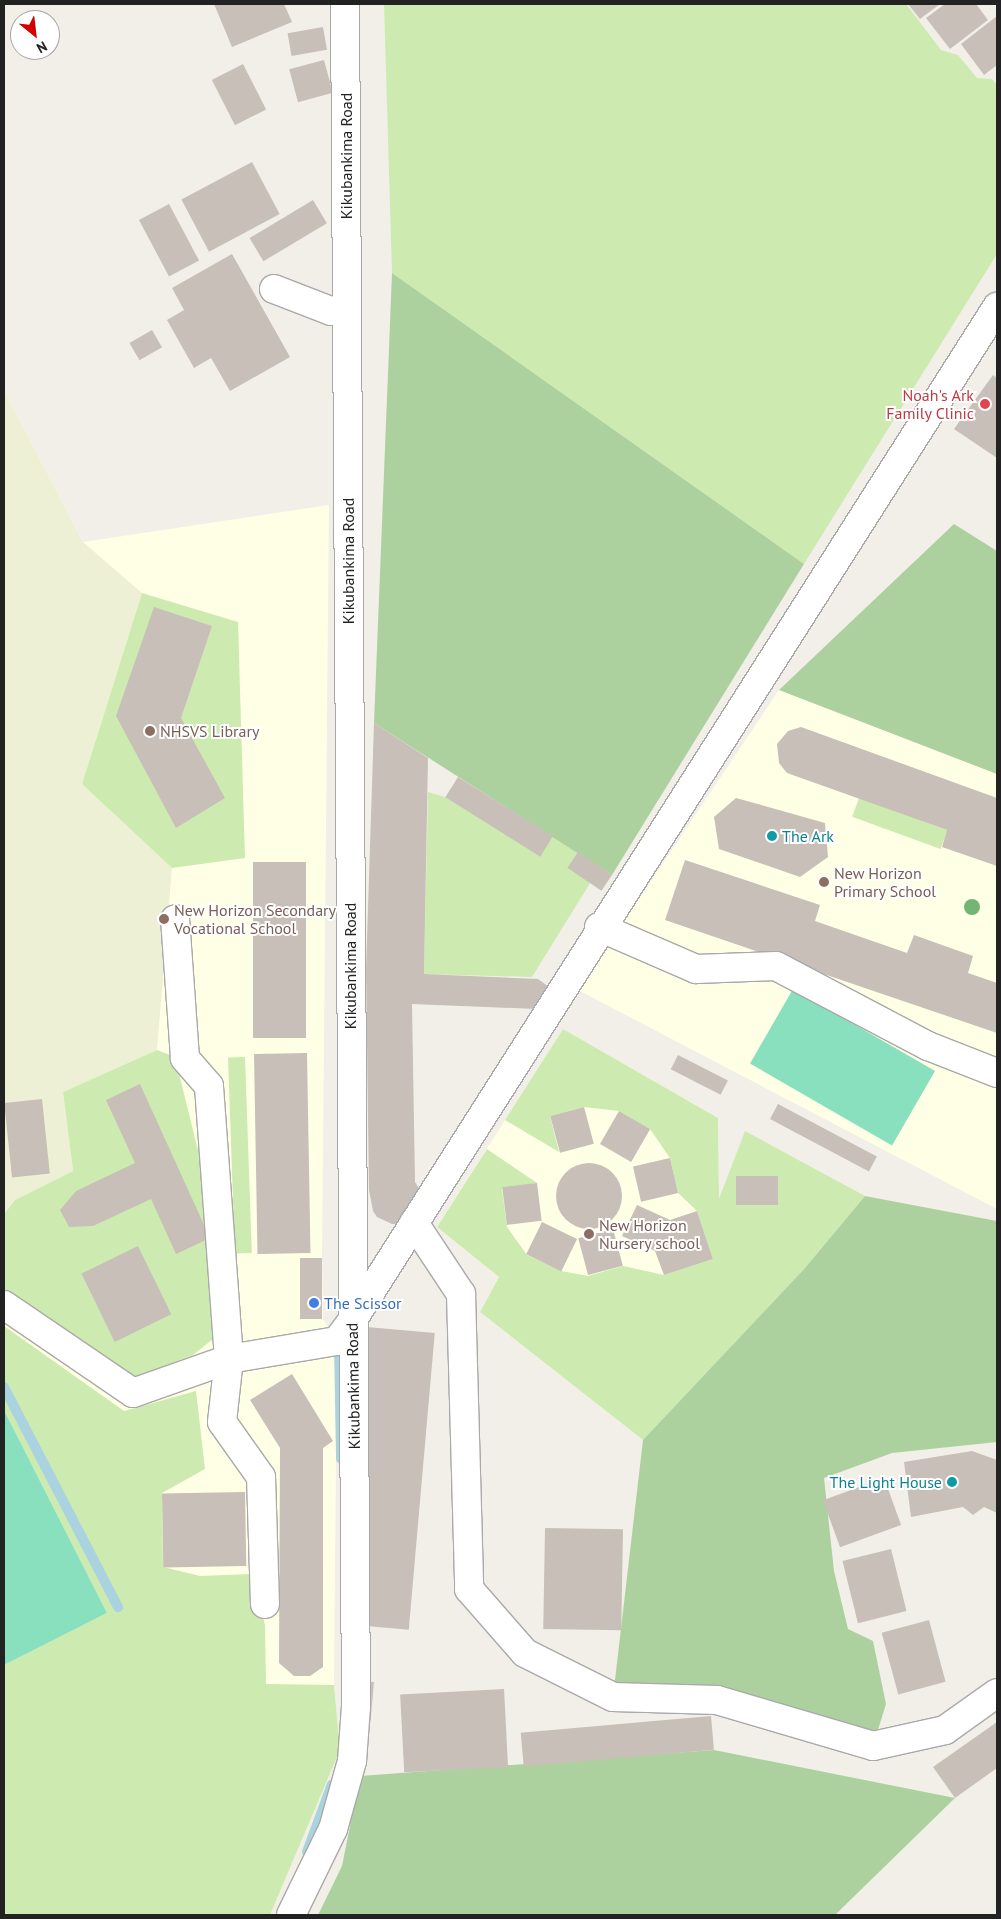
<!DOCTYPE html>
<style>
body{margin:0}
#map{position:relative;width:1001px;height:1919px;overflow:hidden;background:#f2efe9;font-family:"PT Sans",sans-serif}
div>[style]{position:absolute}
.education>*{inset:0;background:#ffffe5}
.farmland>*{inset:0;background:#eef0d5}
.grass>*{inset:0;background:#cdebb0;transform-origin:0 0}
.forest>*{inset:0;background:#add19e}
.pitch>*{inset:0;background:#88e0be;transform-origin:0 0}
.stream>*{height:10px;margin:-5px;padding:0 5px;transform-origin:5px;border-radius:5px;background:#aad3df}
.building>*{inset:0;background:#c7bfb8;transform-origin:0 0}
.round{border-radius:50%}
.roads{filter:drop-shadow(1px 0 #a9a9a9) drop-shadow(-1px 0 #a9a9a9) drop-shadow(0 1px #a9a9a9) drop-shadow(0 -1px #a9a9a9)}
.minor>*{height:28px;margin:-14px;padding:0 14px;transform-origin:14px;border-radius:14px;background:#fff}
.trees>*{width:16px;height:16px;margin:-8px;border-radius:50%;background:#74b475}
.dots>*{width:14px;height:14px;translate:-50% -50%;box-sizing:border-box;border:2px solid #fff;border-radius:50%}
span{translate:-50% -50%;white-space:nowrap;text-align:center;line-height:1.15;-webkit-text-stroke:4px #fff;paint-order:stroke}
.street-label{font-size:16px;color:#222}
.health-label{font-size:16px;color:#be3a42}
.right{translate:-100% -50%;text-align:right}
.education-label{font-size:16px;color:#785e54}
.left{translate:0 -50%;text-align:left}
.culture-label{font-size:16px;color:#0d838f}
.shop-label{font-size:16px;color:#366cbe}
.frame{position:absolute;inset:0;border:5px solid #222;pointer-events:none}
.north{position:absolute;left:10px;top:10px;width:50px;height:50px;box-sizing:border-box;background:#fff;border:1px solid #a7a7a7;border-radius:50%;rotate:151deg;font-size:14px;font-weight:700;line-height:20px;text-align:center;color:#222}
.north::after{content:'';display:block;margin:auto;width:18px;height:22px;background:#d40000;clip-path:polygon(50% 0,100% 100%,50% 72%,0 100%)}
</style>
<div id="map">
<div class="education">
<i style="clip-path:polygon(4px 390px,83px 542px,329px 505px,322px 1258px,323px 1319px,337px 1341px,334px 1685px,340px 1750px,270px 1915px,4px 1915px)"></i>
<i style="clip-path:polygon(779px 690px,997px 774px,997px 1209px,578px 990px)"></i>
<i style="clip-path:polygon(563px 1029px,718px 1118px,719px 1201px,735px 1241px,643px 1440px,480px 1312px,499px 1277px,437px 1227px)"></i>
</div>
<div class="farmland">
<i style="clip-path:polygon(4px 390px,83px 542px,142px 593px,82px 784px,172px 868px,157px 1050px,63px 1092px,73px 1171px,15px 1200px,4px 1214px)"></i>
</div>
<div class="grass">
<i style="clip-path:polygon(384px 4px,906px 4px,941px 50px,958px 55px,977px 78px,992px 79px,997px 85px,997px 254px,804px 564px,392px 273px)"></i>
<i style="clip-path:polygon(142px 593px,238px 622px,245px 858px,172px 868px,82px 784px)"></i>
<i style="clip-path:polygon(428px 792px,445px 797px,540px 856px,553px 836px,600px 867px,532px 977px,424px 974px)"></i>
<i style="left:859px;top:798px;width:94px;height:20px;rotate:20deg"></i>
<i style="clip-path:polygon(563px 1029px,718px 1118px,719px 1199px,745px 1131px,865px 1196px,805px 1268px,643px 1440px,480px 1312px,499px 1277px,437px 1227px,487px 1149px,537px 1183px,502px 1189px,507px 1227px,527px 1255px,561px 1271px,588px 1276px,623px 1266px,664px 1275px,713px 1259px,697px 1211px,678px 1193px,670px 1158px,650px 1129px,619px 1111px,584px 1107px,550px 1116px,559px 1152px,505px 1120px)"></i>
<i style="clip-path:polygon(157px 1050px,175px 1057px,201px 1163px,213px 1238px,218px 1335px,193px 1355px,130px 1379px,4px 1294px,4px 1214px,15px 1200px,73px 1171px,63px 1092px)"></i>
<i style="left:245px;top:1057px;width:196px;height:17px;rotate:88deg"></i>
<i style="clip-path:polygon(4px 1326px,124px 1411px,196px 1391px,205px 1469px,162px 1493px,163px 1567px,200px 1576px,251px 1574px,265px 1625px,266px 1684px,334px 1685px,340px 1750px,270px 1915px,4px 1915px,4px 1665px,107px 1613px,4px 1410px)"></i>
</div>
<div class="forest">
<i style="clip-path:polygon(392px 273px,804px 564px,612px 875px,374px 723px)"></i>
<i style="clip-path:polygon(954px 524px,997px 551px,997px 774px,779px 690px)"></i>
<i style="clip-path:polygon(865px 1196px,997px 1221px,997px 1442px,892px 1453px,824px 1478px,834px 1571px,848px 1629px,873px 1641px,886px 1704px,873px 1746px,717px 1700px,613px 1697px,643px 1440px,805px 1268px)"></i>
<i style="clip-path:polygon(714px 1750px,955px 1798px,835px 1915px,318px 1915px,342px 1866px,360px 1776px)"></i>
</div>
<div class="pitch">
<i style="left:793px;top:989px;width:164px;height:86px;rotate:30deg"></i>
<i style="clip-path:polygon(4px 1410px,107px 1613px,4px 1665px)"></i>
</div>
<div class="stream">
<i style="left:339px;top:1342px;width:117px;rotate:89deg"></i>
<i style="left:4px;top:1387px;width:248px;rotate:62.6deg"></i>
<i style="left:307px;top:1852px;width:72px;rotate:-69.8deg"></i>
</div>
<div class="building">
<i style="clip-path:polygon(214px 4px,284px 4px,292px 22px,232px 47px)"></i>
<i style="clip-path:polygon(908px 4px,940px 4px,920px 19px)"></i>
<i style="clip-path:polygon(945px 4px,976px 4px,988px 20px,950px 49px,926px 18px)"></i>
<i style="clip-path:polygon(997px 16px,997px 65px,984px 75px,961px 44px)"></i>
<i style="left:323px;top:27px;width:23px;height:36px;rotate:80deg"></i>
<i style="left:324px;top:60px;width:34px;height:36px;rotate:75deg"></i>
<i style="left:243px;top:64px;width:51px;height:35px;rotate:63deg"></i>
<i style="left:252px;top:162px;width:59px;height:80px;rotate:62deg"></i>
<i style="left:313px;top:200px;width:27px;height:74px;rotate:59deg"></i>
<i style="left:169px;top:204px;width:64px;height:34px;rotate:62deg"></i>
<i style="clip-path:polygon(232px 254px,290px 357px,230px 391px,211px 358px,194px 368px,167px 320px,184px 310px,172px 288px)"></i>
<i style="left:152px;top:330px;width:20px;height:26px;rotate:60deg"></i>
<i style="clip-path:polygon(993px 375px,997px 378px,997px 458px,954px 429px)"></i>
<i style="clip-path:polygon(154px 607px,212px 626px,181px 718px,225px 798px,176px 828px,116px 716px)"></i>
<i style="clip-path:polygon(374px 723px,428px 758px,424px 974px,538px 979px,549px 987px,536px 1009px,412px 1004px,415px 1182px,420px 1190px,401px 1224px,392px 1224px,377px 1217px,373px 1211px,369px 1190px,366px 970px)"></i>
<i style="clip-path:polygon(801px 727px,997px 798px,997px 866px,942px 847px,947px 830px,787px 773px,779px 763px,777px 744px,788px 731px)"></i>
<i style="left:458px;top:777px;width:112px;height:24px;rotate:32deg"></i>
<i style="clip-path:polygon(736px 798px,825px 823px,828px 857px,800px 877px,719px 849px,714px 817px)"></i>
<i style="left:578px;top:852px;width:41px;height:19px;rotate:34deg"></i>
<i style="clip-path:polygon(685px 860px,820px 905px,815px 921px,907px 953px,914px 935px,973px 956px,968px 973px,997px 983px,997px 1033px,665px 920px)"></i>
<i style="left:306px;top:862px;width:176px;height:53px;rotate:90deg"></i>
<i style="left:307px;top:1053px;width:200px;height:53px;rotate:89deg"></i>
<i style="left:678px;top:1055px;width:56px;height:16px;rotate:27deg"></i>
<i style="clip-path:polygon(140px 1084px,210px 1238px,176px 1254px,151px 1199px,93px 1226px,69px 1227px,60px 1210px,76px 1191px,135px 1163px,106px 1100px)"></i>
<i style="left:42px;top:1099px;width:75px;height:38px;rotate:84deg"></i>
<i style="left:778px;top:1104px;width:112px;height:17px;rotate:28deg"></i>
<i style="left:584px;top:1107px;width:38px;height:35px;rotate:75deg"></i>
<i style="left:619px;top:1111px;width:36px;height:38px;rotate:30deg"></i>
<i style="left:670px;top:1158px;width:36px;height:38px;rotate:77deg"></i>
<i class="round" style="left:556px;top:1163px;width:66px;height:66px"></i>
<i style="left:778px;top:1176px;width:29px;height:42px;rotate:90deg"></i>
<i style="left:537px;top:1183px;width:38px;height:35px;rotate:83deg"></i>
<i style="clip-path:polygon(637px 1205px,670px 1220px,697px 1211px,713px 1259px,664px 1275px,655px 1251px,622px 1236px)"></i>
<i style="left:542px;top:1222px;width:39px;height:36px;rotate:26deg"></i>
<i style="left:613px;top:1229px;width:38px;height:36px;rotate:75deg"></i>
<i style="left:138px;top:1246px;width:76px;height:63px;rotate:64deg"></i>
<i style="left:300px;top:1258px;width:22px;height:61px"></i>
<i style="left:367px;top:1327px;width:68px;height:298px;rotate:5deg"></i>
<i style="clip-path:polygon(292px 1374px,333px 1441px,323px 1448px,323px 1667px,310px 1676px,294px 1676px,279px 1663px,280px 1448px,250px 1400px)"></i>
<i style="clip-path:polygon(972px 1451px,997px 1460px,997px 1513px,984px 1507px,973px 1515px,963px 1507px,911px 1517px,904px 1462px)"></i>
<i style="left:884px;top:1478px;width:50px;height:65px;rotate:70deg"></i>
<i style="left:245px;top:1492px;width:74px;height:83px;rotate:89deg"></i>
<i style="left:545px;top:1528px;width:78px;height:101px;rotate:1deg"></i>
<i style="left:891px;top:1549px;width:64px;height:50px;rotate:76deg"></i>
<i style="left:929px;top:1620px;width:64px;height:49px;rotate:75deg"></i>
<i style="left:362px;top:1681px;width:12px;height:41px;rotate:5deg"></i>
<i style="left:504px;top:1689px;width:78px;height:104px;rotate:87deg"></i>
<i style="left:711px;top:1716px;width:34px;height:191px;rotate:85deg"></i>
<i style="clip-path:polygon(997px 1722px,997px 1768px,955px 1798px,933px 1767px)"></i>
</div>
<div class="roads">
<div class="minor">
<i style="left:274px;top:289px;width:61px;rotate:21.1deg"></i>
<i style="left:331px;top:311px;width:16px;rotate:-7deg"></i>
<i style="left:599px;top:927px;width:106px;rotate:23.4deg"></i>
<i style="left:696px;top:969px;width:80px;rotate:-2.1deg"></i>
<i style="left:776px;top:966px;width:172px;rotate:27.8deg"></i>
<i style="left:928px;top:1046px;width:74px;rotate:21.4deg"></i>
<i style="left:414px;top:1223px;width:85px;rotate:56.5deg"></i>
<i style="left:461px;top:1294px;width:295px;rotate:88.4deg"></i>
<i style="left:469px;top:1589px;width:85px;rotate:48.8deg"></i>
<i style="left:525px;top:1653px;width:98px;rotate:26.6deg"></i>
<i style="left:613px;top:1697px;width:104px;rotate:1.7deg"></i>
<i style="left:717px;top:1700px;width:163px;rotate:16.4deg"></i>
<i style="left:873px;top:1746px;width:74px;rotate:-12.5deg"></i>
<i style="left:945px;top:1730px;width:64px;rotate:-35.4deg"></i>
<i style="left:4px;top:1305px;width:156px;rotate:34.3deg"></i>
<i style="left:133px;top:1393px;width:102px;rotate:-19.5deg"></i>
<i style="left:229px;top:1359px;width:274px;rotate:-94.2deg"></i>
<i style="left:209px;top:1086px;width:37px;rotate:-131deg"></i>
<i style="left:185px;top:1058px;width:139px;rotate:-94.1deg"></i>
<i style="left:265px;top:1604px;width:127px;rotate:-91.8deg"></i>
<i style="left:261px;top:1477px;width:67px;rotate:-125.3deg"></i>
<i style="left:222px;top:1422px;width:63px;rotate:-83.7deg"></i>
<i style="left:229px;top:1359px;width:109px;rotate:-9.5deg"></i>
<i style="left:337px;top:1341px;width:25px;rotate:-53deg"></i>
<i style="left:352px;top:1321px;width:1202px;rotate:-57.54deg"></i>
<i style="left:291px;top:1915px;width:96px;rotate:-64deg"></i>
<i style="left:333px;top:1829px;width:71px;rotate:-74.4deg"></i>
<i style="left:352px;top:1761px;width:54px;rotate:-85.8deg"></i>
<i style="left:356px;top:1707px;width:1703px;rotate:-90.37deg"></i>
</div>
</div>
<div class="trees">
<i style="left:972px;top:907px"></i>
</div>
<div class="dots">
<i style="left:985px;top:404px;background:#e0444e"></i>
<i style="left:150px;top:731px;background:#8d6e63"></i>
<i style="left:772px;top:836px;background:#0f9aa8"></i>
<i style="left:824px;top:882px;background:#8d6e63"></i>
<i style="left:164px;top:919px;background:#8d6e63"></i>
<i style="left:589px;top:1234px;background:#8d6e63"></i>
<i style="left:314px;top:1303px;background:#3f7fe0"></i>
<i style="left:952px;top:1482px;background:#0f9aa8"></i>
</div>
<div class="street-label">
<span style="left:346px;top:156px;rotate:-90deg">Kikubankima Road</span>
<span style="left:348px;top:561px;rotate:-90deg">Kikubankima Road</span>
<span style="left:350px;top:966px;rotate:-90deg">Kikubankima Road</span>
<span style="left:353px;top:1386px;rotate:-91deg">Kikubankima Road</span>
</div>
<div class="health-label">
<span class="right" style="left:974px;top:404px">Noah's Ark<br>Family Clinic</span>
</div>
<div class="education-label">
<span class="left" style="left:160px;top:731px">NHSVS Library</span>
<span class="left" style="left:834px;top:882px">New Horizon<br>Primary School</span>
<span class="left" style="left:174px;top:919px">New Horizon Secondary<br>Vocational School</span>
<span class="left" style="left:599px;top:1234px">New Horizon<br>Nursery school</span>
</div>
<div class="culture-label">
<span class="left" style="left:782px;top:836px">The Ark</span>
<span class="right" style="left:942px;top:1482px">The Light House</span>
</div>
<div class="shop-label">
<span class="left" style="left:324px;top:1303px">The Scissor</span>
</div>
<div class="frame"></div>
<div class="north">N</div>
</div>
